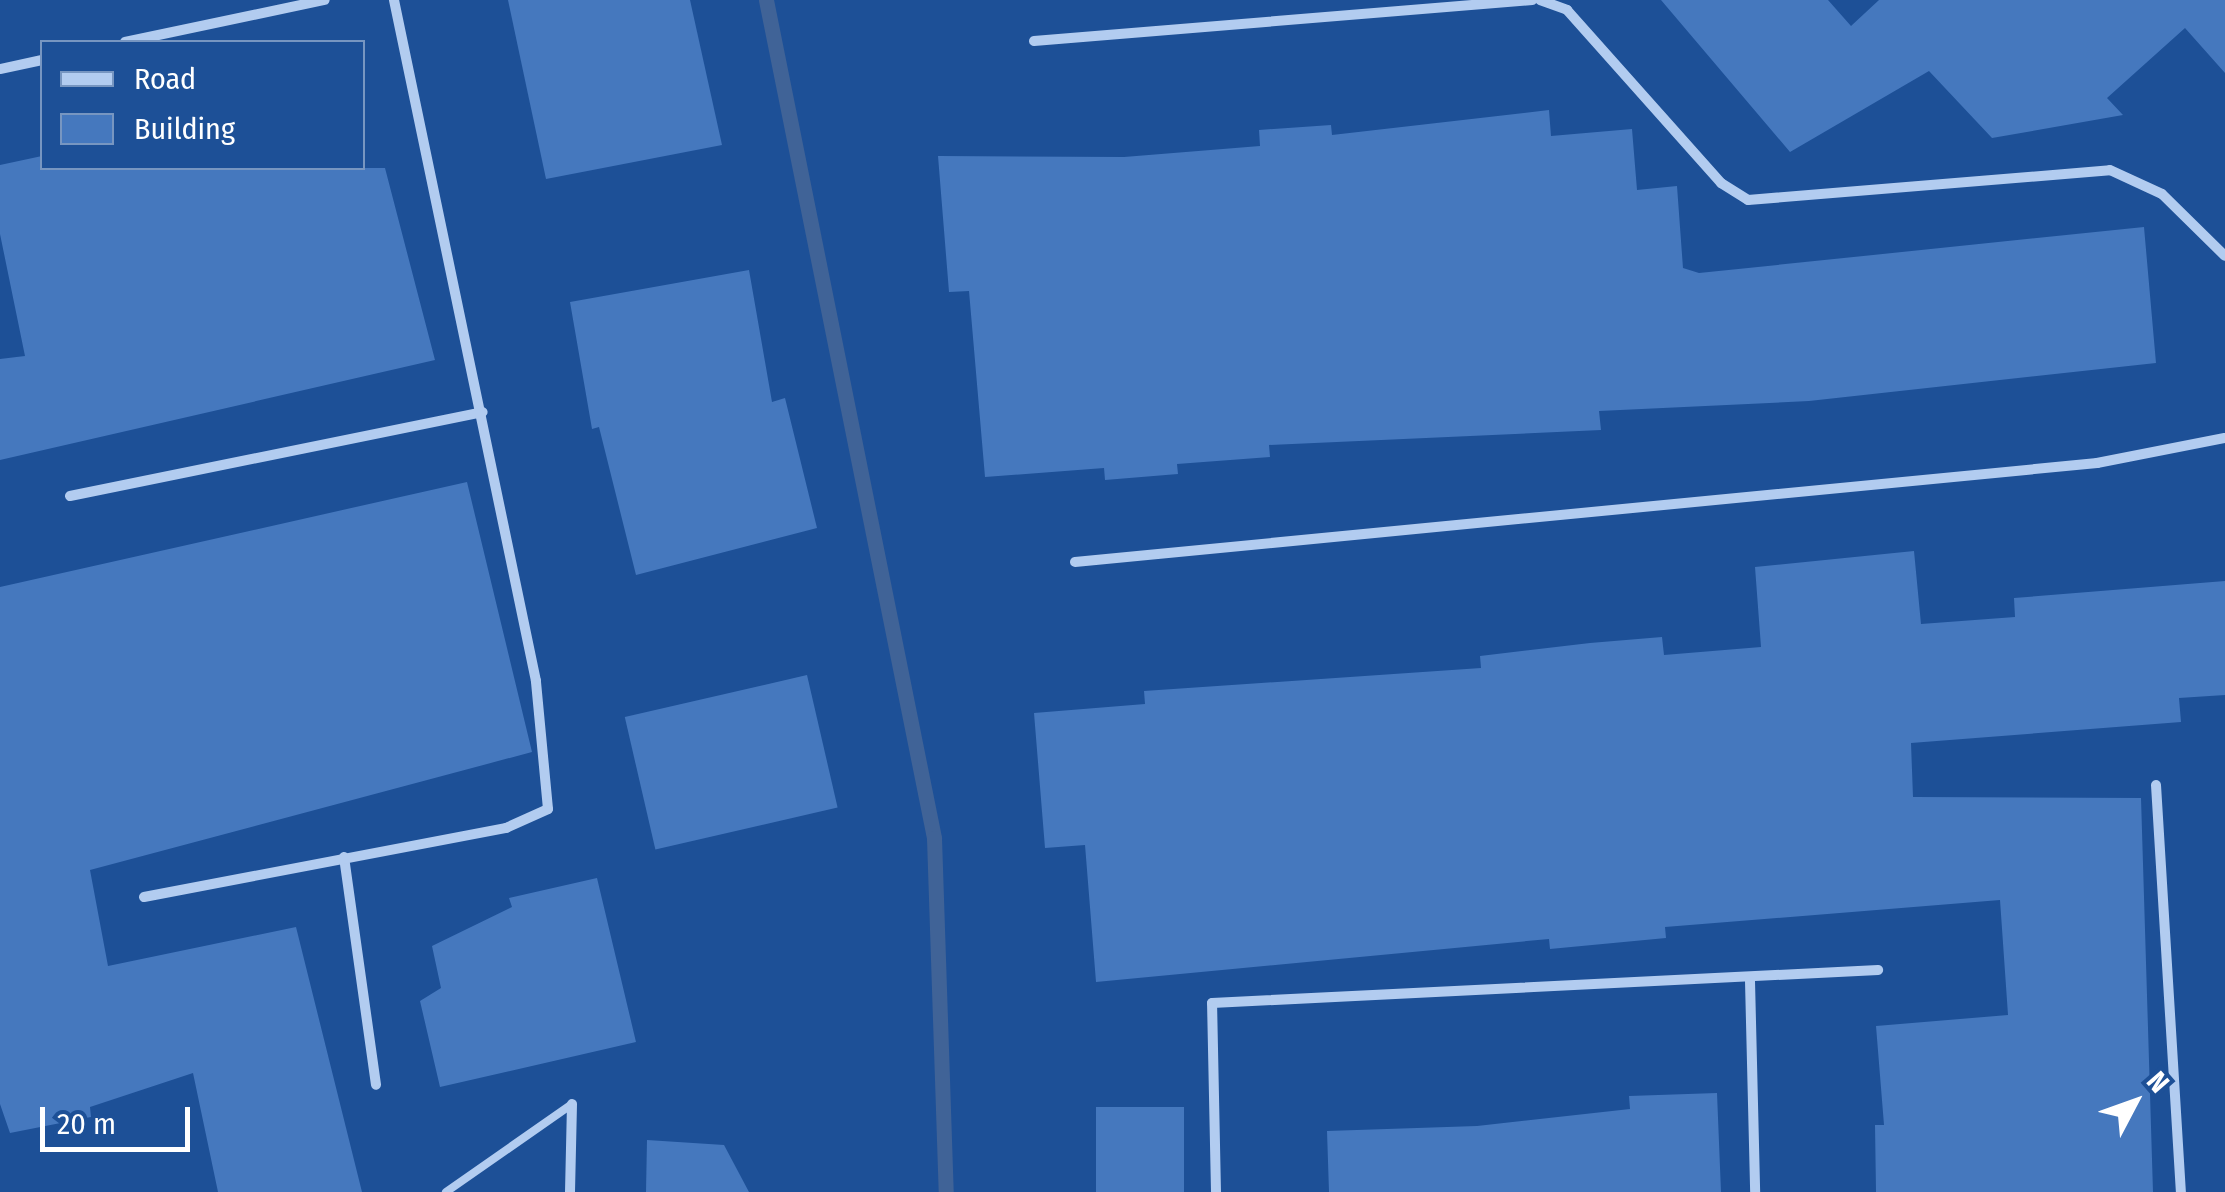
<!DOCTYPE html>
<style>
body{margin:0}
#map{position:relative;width:2225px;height:1192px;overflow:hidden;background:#1d5097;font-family:"Fira Sans Condensed",sans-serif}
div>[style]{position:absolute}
.stream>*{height:15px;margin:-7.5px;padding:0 7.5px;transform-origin:7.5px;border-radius:7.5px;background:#406397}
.building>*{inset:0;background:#4578be;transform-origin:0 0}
.lane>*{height:8px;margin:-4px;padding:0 4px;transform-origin:4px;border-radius:4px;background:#b2ccf0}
.street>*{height:10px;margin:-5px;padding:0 5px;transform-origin:5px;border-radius:5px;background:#b2ccf0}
span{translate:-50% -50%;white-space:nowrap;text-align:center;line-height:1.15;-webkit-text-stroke:9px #1d5097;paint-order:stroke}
.legend{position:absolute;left:40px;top:40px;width:325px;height:130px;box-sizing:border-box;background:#1d5097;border:2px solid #7796c1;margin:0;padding:12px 18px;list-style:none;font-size:30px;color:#fff}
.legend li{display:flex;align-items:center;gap:20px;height:50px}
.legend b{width:50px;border:2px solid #7796c1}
.north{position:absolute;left:2085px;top:1052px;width:100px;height:100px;-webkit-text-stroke:8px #1d5097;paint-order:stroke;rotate:49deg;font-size:28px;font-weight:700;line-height:40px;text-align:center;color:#fff}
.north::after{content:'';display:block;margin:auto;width:35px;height:45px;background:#fff;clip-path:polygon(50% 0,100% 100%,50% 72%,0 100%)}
.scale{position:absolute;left:40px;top:1107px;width:150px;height:45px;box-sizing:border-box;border:5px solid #fff;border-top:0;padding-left:12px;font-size:30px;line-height:35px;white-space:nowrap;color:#fff;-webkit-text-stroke:8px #1d5097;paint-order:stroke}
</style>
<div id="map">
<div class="stream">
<i style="left:766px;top:0;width:855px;rotate:78.66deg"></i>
<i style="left:934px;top:838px;width:354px;rotate:88.1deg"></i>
</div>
<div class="building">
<i style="clip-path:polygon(508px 0,690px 0,722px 145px,546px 179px)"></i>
<i style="clip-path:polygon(1661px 0,1828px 0,1851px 26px,1879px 0,2225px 0,2225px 73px,2185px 28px,2107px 98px,2123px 115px,1992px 138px,1929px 71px,1790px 152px)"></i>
<i style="clip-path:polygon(1549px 110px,1551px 136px,1632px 129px,1637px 190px,1677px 186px,1683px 268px,1699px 273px,2144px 227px,2156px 363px,1809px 401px,1599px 411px,1601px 430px,1269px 445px,1270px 457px,1177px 464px,1178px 474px,1105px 480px,1104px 468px,985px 477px,969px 291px,949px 292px,938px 156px,1124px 157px,1260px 146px,1259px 130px,1331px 125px,1332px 135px)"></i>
<i style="clip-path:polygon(42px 156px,42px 168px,385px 168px,435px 360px,0 460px,0 359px,25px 356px,0 234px,0 165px)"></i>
<i style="clip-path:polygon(749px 270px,772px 402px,785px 398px,817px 528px,636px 575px,599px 427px,592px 429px,570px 302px)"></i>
<i style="clip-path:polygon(467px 482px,532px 752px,90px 870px,108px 966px,296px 927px,362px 1192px,218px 1192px,193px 1073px,90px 1107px,91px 1117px,10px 1133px,0 1104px,0 587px)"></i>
<i style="clip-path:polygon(1914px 551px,1921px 624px,2015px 617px,2014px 598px,2225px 581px,2225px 695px,2179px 698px,2181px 722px,1911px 743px,1913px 797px,2141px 798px,2153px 1192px,1876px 1192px,1875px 1125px,1884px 1125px,1876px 1026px,2008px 1015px,2000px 900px,1665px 927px,1666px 938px,1550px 949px,1549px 939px,1096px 982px,1085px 845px,1045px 848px,1034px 713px,1145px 704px,1144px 691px,1481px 668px,1480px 656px,1590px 643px,1662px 637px,1664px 655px,1761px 647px,1755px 567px)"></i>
<i style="left:807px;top:675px;width:136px;height:187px;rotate:77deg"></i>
<i style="clip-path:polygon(597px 878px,636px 1042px,440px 1087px,420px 1001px,441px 988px,432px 946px,512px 907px,509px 898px)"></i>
<i style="clip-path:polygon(1717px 1093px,1721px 1192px,1329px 1192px,1327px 1131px,1477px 1126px,1630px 1109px,1629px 1096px)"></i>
<i style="left:1096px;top:1107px;width:88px;height:85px"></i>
<i style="clip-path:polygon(647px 1140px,724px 1145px,749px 1192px,646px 1192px)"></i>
</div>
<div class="lane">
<i style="left:446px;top:1192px;width:154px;rotate:-34.9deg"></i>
</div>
<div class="street">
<i style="left:1540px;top:0;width:29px;rotate:20deg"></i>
<i style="left:1567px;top:10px;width:232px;rotate:48.3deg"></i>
<i style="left:1721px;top:183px;width:32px;rotate:32deg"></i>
<i style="left:1748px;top:200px;width:363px;rotate:-4.7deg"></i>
<i style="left:2110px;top:170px;width:57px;rotate:24.8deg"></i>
<i style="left:2162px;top:194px;width:88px;rotate:44.5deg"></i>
<i style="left:1034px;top:41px;width:500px;rotate:-4.7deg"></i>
<i style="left:125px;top:42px;width:204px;rotate:-11.9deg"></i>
<i style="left:0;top:69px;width:43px;rotate:-12.1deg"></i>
<i style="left:70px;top:496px;width:421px;rotate:-11.5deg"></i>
<i style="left:1075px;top:562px;width:1027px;rotate:-5.53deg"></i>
<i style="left:2097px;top:463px;width:130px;rotate:-11.1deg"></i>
<i style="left:2156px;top:785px;width:408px;rotate:86.5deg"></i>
<i style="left:344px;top:857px;width:230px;rotate:82deg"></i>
<i style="left:144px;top:897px;width:369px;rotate:-10.8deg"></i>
<i style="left:506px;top:828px;width:46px;rotate:-24.3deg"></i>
<i style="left:548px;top:809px;width:129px;rotate:-95.4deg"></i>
<i style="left:536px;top:681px;width:696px;rotate:-101.78deg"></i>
<i style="left:1750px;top:981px;width:211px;rotate:88.6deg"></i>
<i style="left:570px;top:1192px;width:88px;rotate:-88.7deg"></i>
<i style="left:1216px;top:1192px;width:189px;rotate:-91.2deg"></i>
<i style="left:1212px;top:1003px;width:667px;rotate:-2.84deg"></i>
</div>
<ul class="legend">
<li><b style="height:12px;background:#b2ccf0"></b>Road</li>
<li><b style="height:28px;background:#4578be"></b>Building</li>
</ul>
<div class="north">N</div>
<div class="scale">20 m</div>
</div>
